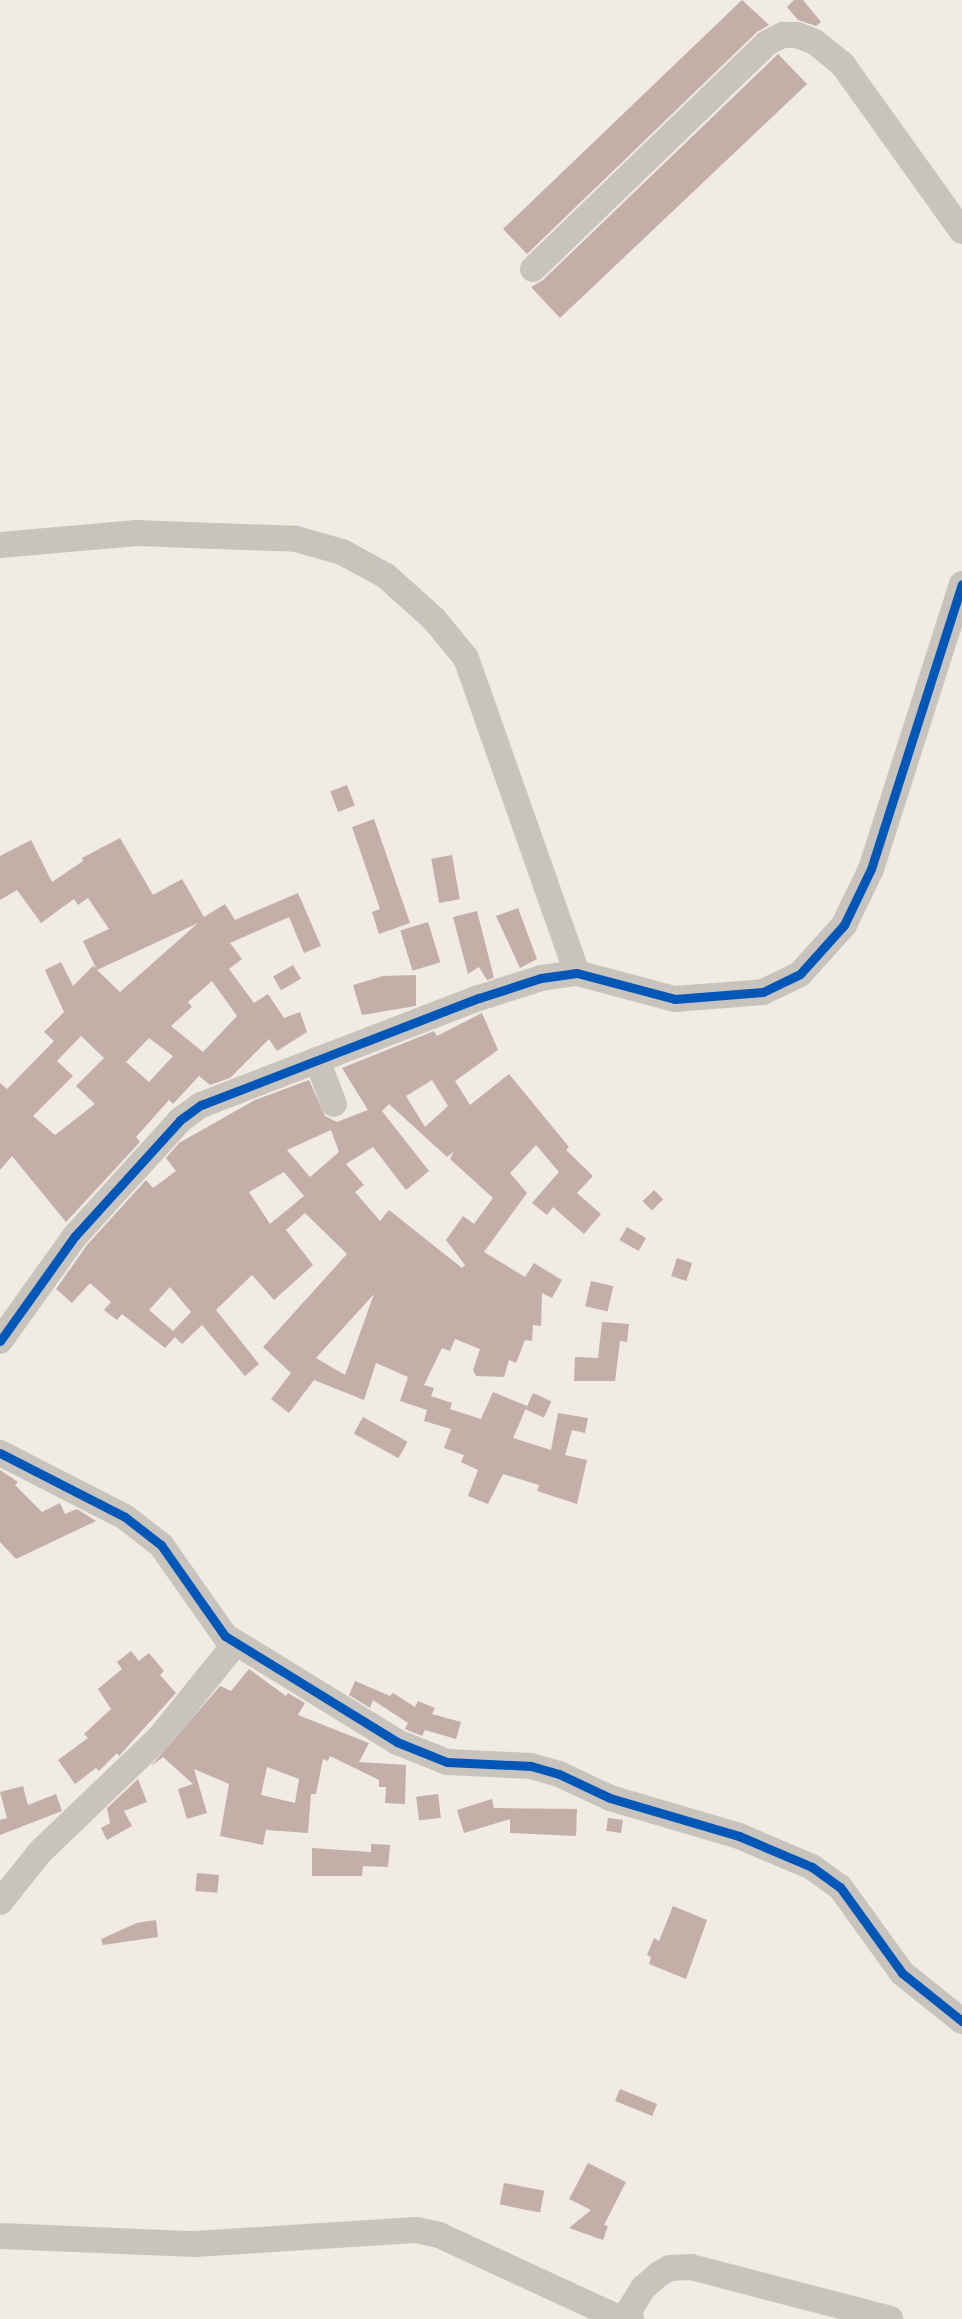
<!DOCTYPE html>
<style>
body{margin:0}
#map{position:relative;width:962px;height:2319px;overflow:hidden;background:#f0ebe5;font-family:"Asap Condensed",sans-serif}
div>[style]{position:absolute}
.building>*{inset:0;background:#c3afa7;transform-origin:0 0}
.minor>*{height:26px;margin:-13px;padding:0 13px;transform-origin:13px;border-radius:13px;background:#c9c3be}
.cycleway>*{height:9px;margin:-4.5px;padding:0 4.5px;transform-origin:4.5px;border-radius:4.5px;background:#0057b8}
span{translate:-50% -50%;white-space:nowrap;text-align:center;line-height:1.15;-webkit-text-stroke:5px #fbf5ee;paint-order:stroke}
</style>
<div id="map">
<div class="building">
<i style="clip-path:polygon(742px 0,769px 25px,757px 32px,527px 254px,503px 229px)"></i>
<i style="clip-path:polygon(794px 0,803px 0,821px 22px,816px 26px,798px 20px,787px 7px)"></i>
<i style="clip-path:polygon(778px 54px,807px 84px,560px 318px,531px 287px,543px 280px)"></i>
<i style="left:347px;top:785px;width:22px;height:18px;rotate:69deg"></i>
<i style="clip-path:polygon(374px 819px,410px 923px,379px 934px,372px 912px,380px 909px,352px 827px)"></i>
<i style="clip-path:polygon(evenodd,120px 838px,153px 895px,182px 879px,204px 917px,225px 904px,235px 920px,298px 893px,321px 946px,304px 953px,289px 917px,230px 943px,242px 959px,229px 969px,254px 1003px,268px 994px,284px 1018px,300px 1012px,307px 1032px,277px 1051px,269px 1039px,230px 1078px,210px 1085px,199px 1076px,173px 1104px,169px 1100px,136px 1137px,140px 1142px,66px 1222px,12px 1156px,0 1170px,0 1083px,7px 1089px,54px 1041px,44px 1032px,64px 1012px,45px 970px,61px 962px,73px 986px,93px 966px,96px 968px,83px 941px,109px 929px,88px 898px,78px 905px,74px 899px,41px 923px,17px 890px,0 900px,0 856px,31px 840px,52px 882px,83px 861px,82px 858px,120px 838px,198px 923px,120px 992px,97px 970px,198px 923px,120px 838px,212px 981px,237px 1016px,203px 1052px,171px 1026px,192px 1007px,188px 1002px,212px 981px,120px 838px,81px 1036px,104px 1058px,76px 1086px,95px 1104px,55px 1135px,33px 1116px,73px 1076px,57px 1061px,81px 1036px,120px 838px,149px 1038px,173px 1056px,149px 1082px,126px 1062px,149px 1038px)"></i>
<i style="left:452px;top:855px;width:45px;height:21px;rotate:80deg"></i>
<i style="clip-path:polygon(518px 908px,537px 959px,520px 968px,496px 916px)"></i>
<i style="clip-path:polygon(477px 911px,494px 978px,487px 980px,479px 967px,468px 974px,453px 917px)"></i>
<i style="left:428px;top:922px;width:42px;height:29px;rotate:73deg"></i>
<i style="left:293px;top:965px;width:16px;height:23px;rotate:60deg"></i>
<i style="clip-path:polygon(416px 975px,416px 1006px,362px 1015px,353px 985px,383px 976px)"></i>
<i style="clip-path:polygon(evenodd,482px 1013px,498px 1050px,455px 1081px,470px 1105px,509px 1074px,569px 1147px,566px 1150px,593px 1176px,577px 1193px,601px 1214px,584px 1234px,553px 1207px,547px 1215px,532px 1203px,559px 1172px,536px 1145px,510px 1173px,527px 1193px,484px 1252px,525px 1277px,534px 1263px,562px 1280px,552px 1298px,542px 1293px,541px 1326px,533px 1325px,532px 1341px,525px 1340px,516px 1363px,509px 1360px,504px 1377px,476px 1376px,473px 1370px,480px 1349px,455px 1339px,450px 1351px,442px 1348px,424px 1385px,434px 1388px,431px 1396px,452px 1403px,450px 1409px,481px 1419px,493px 1392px,527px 1406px,513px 1438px,551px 1450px,558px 1413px,588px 1418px,585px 1433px,572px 1430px,565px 1455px,587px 1460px,577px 1504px,537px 1491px,539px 1485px,503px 1474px,488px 1504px,468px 1496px,478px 1470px,461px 1462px,464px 1455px,444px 1448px,451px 1429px,424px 1421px,427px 1410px,400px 1401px,408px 1377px,376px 1363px,364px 1400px,314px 1380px,289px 1413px,271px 1399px,291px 1373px,263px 1347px,347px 1254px,305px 1213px,286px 1230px,313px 1265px,274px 1300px,252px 1275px,216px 1310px,259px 1364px,245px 1376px,202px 1325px,182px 1344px,175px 1337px,165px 1348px,122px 1314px,117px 1320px,104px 1310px,111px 1302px,90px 1283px,72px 1303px,56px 1289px,87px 1245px,146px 1180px,153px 1188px,176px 1171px,166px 1158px,179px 1143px,255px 1100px,309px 1080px,325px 1116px,337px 1122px,368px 1110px,342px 1068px,434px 1031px,437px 1036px,482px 1013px,432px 1080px,448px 1106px,425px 1127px,406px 1096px,432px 1080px,482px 1013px,389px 1104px,447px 1157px,454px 1151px,450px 1159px,493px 1198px,474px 1224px,463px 1216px,446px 1240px,465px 1265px,462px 1268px,389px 1210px,380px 1221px,355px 1192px,364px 1185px,346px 1164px,373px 1147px,406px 1190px,429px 1171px,382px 1111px,389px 1104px,482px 1013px,331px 1130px,339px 1152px,310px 1177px,287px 1150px,331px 1130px,482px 1013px,284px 1172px,304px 1196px,270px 1224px,249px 1192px,284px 1172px,482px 1013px,170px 1287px,191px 1312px,173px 1331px,149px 1310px,170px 1287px,482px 1013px,374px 1294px,345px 1375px,316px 1358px,374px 1294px)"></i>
<i style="left:654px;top:1190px;width:13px;height:16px;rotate:45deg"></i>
<i style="left:627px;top:1227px;width:22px;height:15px;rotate:30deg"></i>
<i style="left:677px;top:1258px;width:16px;height:19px;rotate:18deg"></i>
<i style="left:591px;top:1281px;width:23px;height:26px;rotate:13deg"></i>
<i style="clip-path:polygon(602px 1322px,629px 1324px,627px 1342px,620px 1341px,615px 1381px,574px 1381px,575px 1357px,598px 1358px)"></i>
<i style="left:533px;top:1393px;width:20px;height:18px;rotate:24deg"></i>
<i style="left:363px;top:1417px;width:51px;height:19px;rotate:29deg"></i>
<i style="clip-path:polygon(0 1470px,18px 1482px,15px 1485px,42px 1512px,60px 1503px,65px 1514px,77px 1509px,96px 1521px,16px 1559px,0 1542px)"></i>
<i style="clip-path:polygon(131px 1651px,139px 1661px,149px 1653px,164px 1671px,160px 1675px,176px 1693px,119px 1756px,117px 1753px,99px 1771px,96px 1768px,75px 1784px,58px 1760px,88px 1738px,84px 1734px,111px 1709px,98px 1689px,122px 1669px,117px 1662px)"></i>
<i style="clip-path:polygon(evenodd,249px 1669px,286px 1696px,288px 1693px,305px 1703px,298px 1715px,369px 1743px,359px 1762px,406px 1765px,405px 1804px,385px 1803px,386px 1787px,379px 1787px,379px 1780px,330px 1756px,328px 1761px,323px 1759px,316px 1794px,311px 1794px,308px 1833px,266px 1830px,263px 1845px,220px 1836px,229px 1784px,194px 1769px,207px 1813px,187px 1819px,178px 1789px,193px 1784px,163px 1757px,151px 1766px,220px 1686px,231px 1691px,249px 1669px,267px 1767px,299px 1779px,295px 1803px,261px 1795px,267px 1767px)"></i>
<i style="clip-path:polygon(355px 1681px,390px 1696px,393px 1693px,415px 1707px,418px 1701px,435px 1708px,432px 1714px,461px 1722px,456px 1739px,425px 1730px,422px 1736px,405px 1729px,408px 1723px,373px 1700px,370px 1708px,349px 1695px)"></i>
<i style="clip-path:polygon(138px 1779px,147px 1802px,124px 1811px,132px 1826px,107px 1840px,101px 1828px,110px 1823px,107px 1808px)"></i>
<i style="clip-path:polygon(23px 1786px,28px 1805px,56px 1794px,62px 1811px,0 1835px,0 1820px,7px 1818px,0 1792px)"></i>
<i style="left:438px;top:1794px;width:24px;height:22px;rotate:83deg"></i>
<i style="clip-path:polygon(492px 1799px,494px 1808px,577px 1809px,576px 1836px,510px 1833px,510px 1819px,464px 1833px,457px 1810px)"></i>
<i style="left:608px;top:1818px;width:15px;height:13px;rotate:8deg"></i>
<i style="clip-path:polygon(371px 1844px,390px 1845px,388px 1867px,363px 1866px,362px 1876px,312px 1876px,312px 1848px,371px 1852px)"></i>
<i style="left:197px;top:1873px;width:22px;height:18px;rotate:5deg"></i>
<i style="clip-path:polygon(673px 1906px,707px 1920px,686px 1979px,649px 1964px,651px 1957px,647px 1955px,654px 1938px,659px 1941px)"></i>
<i style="clip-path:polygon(156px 1920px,158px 1937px,103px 1945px,101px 1939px,137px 1923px)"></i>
<i style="left:620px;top:2089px;width:40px;height:13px;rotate:22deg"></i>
<i style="clip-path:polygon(588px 2163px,626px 2182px,604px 2225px,608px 2226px,603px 2240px,569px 2228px,591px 2210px,569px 2199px)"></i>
<i style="left:504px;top:2183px;width:41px;height:22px;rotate:11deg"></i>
</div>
<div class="minor">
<i style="left:533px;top:269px;width:325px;rotate:-44deg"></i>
<i style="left:767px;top:43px;width:18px;rotate:-27deg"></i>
<i style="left:783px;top:35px;width:14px"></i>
<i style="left:797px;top:35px;width:19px;rotate:21deg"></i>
<i style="left:815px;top:42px;width:36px;rotate:39deg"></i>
<i style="left:843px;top:65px;width:204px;rotate:54.4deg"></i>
<i style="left:0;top:545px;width:137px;rotate:-5deg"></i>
<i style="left:136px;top:533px;width:160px;rotate:2.1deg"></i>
<i style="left:296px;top:539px;width:48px;rotate:15.8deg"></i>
<i style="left:342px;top:552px;width:50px;rotate:28.6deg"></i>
<i style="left:386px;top:576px;width:64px;rotate:41.9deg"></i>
<i style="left:434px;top:619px;width:50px;rotate:50.6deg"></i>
<i style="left:466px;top:658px;width:334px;rotate:70.6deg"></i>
<i style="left:317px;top:1060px;width:47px;rotate:68.9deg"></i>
<i style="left:0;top:1341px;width:129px;rotate:-54.5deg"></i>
<i style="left:75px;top:1236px;width:156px;rotate:-47.8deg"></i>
<i style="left:180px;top:1120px;width:26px;rotate:-36deg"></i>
<i style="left:201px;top:1105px;width:298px;rotate:-21.1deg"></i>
<i style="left:479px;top:998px;width:65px;rotate:-17.9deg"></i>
<i style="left:541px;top:978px;width:36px;rotate:-8deg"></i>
<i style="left:577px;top:973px;width:101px;rotate:14.9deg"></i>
<i style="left:675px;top:999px;width:88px;rotate:-4.5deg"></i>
<i style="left:763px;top:992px;width:41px;rotate:-25.9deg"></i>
<i style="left:800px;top:974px;width:66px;rotate:-48.1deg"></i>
<i style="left:844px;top:925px;width:62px;rotate:-64.3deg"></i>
<i style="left:871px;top:869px;width:299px;rotate:-72.3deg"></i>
<i style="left:0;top:1453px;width:140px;rotate:27.1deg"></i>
<i style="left:125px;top:1517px;width:46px;rotate:37.9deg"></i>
<i style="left:161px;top:1545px;width:111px;rotate:54.9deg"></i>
<i style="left:225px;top:1636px;width:202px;rotate:31.6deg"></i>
<i style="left:397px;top:1742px;width:54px;rotate:21.8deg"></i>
<i style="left:447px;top:1762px;width:84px;rotate:2.7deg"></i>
<i style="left:531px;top:1766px;width:29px;rotate:16deg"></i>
<i style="left:559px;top:1774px;width:56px;rotate:25.2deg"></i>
<i style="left:610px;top:1798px;width:134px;rotate:16.4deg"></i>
<i style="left:739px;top:1836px;width:79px;rotate:23deg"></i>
<i style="left:812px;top:1867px;width:34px;rotate:36deg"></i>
<i style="left:840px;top:1887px;width:106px;rotate:54.2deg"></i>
<i style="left:902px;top:1973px;width:77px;rotate:38.7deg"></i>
<i style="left:0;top:1902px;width:64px;rotate:-51.3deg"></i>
<i style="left:40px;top:1852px;width:166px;rotate:-43.8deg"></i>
<i style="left:160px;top:1737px;width:119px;rotate:-51.1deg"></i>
<i style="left:0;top:2236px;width:194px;rotate:2.4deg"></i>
<i style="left:194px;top:2244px;width:222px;rotate:-3.6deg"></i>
<i style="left:416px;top:2230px;width:24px;rotate:12deg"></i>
<i style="left:439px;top:2235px;width:200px;rotate:24.8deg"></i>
<i style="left:631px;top:2319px;width:10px;rotate:-96deg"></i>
<i style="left:630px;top:2309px;width:25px;rotate:-58deg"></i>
<i style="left:643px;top:2288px;width:21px;rotate:-41deg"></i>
<i style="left:659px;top:2274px;width:13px;rotate:-29deg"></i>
<i style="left:670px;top:2268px;width:21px;rotate:-3deg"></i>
<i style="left:691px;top:2267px;width:206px;rotate:14.6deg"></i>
</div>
<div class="cycleway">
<i style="left:0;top:1341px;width:129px;rotate:-54.5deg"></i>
<i style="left:75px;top:1236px;width:156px;rotate:-47.8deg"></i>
<i style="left:180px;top:1120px;width:26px;rotate:-36deg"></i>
<i style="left:201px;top:1105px;width:298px;rotate:-21.1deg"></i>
<i style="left:479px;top:998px;width:65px;rotate:-17.9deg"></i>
<i style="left:541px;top:978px;width:36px;rotate:-8deg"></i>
<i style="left:577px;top:973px;width:101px;rotate:14.9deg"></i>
<i style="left:675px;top:999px;width:88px;rotate:-4.5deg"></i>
<i style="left:763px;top:992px;width:41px;rotate:-25.9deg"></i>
<i style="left:800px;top:974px;width:66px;rotate:-48.1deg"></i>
<i style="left:844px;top:925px;width:62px;rotate:-64.3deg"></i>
<i style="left:871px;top:869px;width:299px;rotate:-72.3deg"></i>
<i style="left:0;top:1453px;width:140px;rotate:27.1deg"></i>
<i style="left:125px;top:1517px;width:46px;rotate:37.9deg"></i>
<i style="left:161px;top:1545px;width:111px;rotate:54.9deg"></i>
<i style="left:225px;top:1636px;width:202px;rotate:31.6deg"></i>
<i style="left:397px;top:1742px;width:54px;rotate:21.8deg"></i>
<i style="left:447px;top:1762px;width:84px;rotate:2.7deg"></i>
<i style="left:531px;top:1766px;width:29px;rotate:16deg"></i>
<i style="left:559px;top:1774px;width:56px;rotate:25.2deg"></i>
<i style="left:610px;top:1798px;width:134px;rotate:16.4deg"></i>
<i style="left:739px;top:1836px;width:79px;rotate:23deg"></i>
<i style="left:812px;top:1867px;width:34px;rotate:36deg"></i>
<i style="left:840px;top:1887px;width:106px;rotate:54.2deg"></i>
<i style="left:902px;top:1973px;width:77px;rotate:38.7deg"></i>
</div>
</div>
